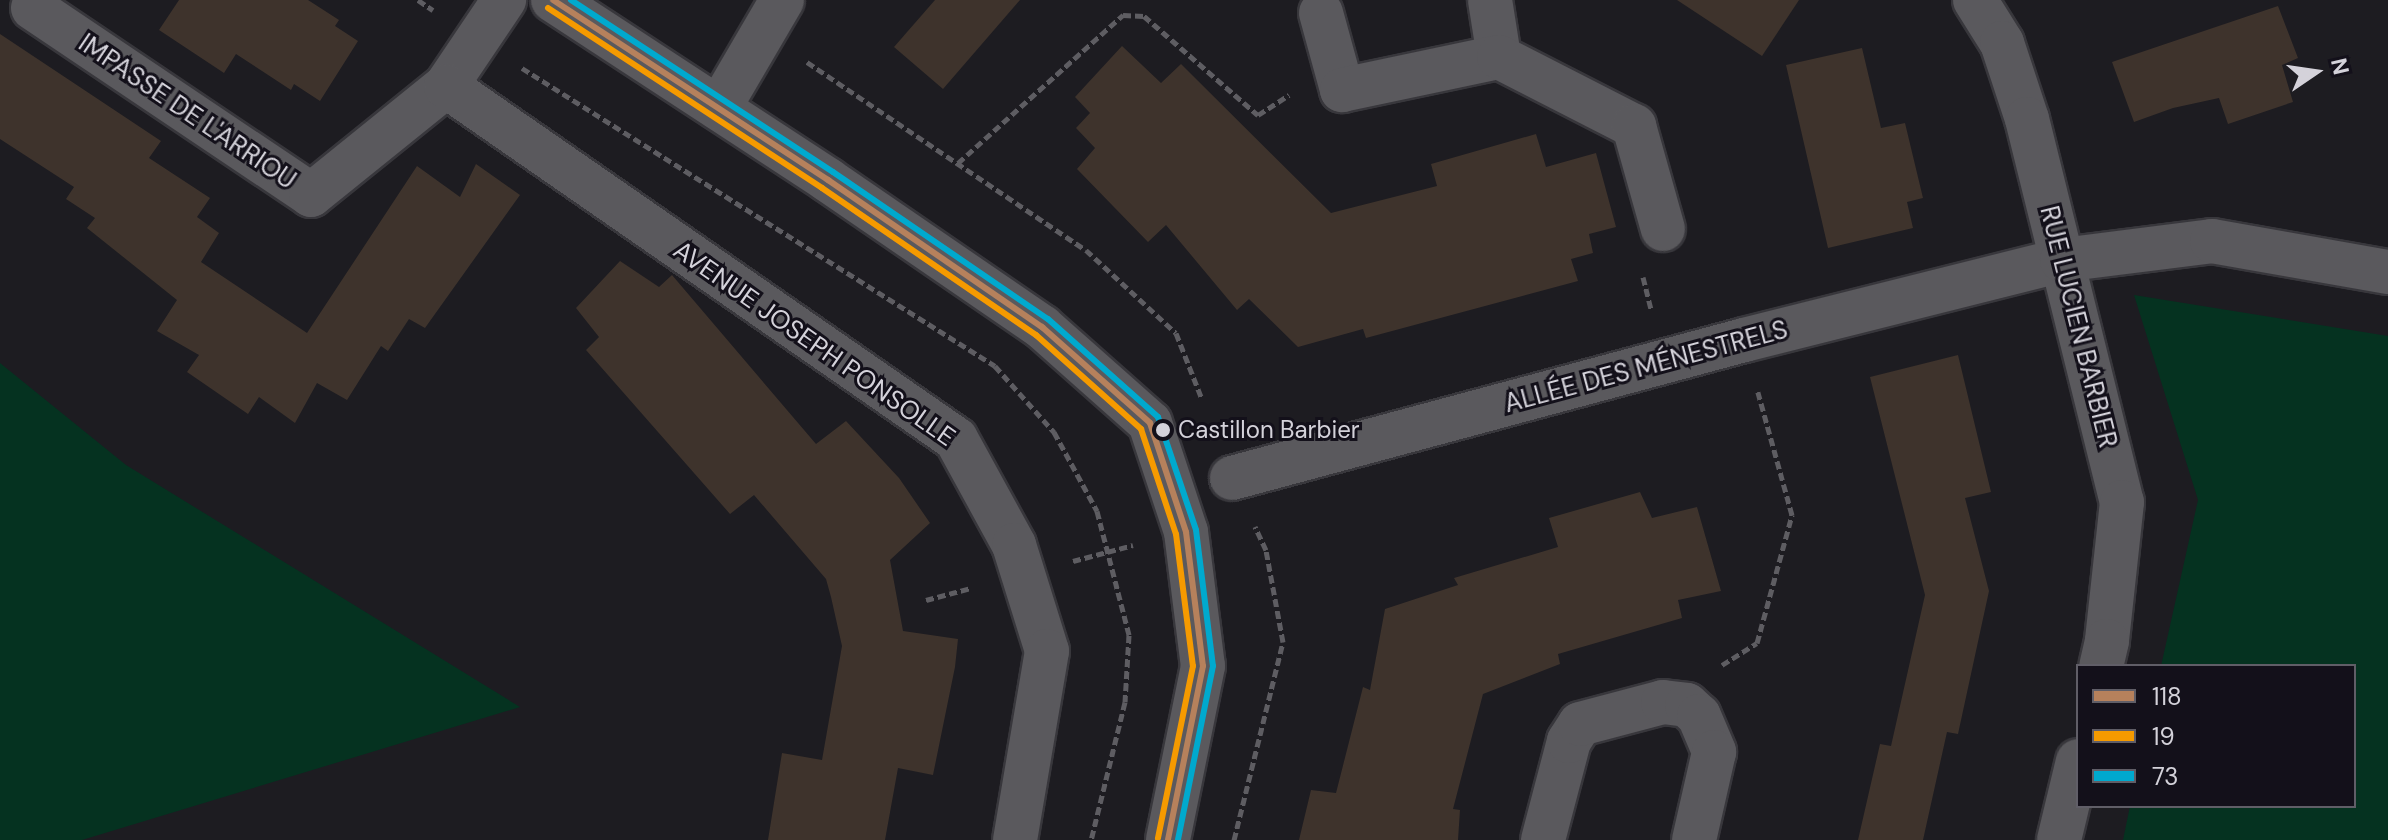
<!DOCTYPE html>
<meta charset="utf-8">
<style>
body{margin:0}
#map{position:relative;width:2388px;height:840px;overflow:hidden;background:#1d1c21;font-family:"DM Sans",sans-serif}
div>[style]{position:absolute}
.green>*{inset:0;background:#053220}
.building>*{inset:0;background:#3e332c}
.path>*{height:5px;margin-top:-2.5px;transform-origin:0;background:repeating-linear-gradient(90deg,#5e5d62 0 8px,transparent 0 12px)}
.roads{filter:drop-shadow(2px 0 #38373c) drop-shadow(-2px 0 #38373c) drop-shadow(0 2px #38373c) drop-shadow(0 -2px #38373c)}
.street>*{height:44px;margin:-22px;padding:0 22px;transform-origin:22px;border-radius:22px;background:#5a595d}
.bus-1>*{height:6px;margin:-3px;padding:0 3px;transform-origin:3px;border-radius:3px;background:#b6815c}
.bus-2>*{height:6px;margin:-3px;padding:0 3px;transform-origin:3px;border-radius:3px;background:#f59a00}
.bus-3>*{height:6px;margin:-3px;padding:0 3px;transform-origin:3px;border-radius:3px;background:#00a9ce}
.dots>*{width:22px;height:22px;translate:-50% -50%;box-sizing:border-box;border:4px solid #13101a;border-radius:50%}
span{translate:-50% -50%;white-space:nowrap;text-align:center;line-height:1.15;-webkit-text-stroke:6px #13101a;paint-order:stroke}
.bus-label{font-size:24px;color:#d4d2da}
.left{translate:0 -50%;text-align:left}
.street-label{font-size:26px;color:#d4d2da}
.legend{position:absolute;left:2076px;top:664px;width:280px;height:144px;box-sizing:border-box;background:#13101a;border:2px solid #605e67;margin:0;padding:10px 14px;list-style:none;font-size:24px;color:#d4d2da}
.legend li{display:flex;align-items:center;gap:16px;height:40px}
.legend b{width:40px;border:2px solid #605e67}
.north{position:absolute;left:2276px;top:32px;width:80px;height:80px;-webkit-text-stroke:6px #13101a;paint-order:stroke;rotate:77deg;font-size:22px;font-weight:700;line-height:32px;text-align:center;color:#d4d2da}
.north::after{content:'';display:block;margin:auto;width:28px;height:36px;background:#d4d2da;clip-path:polygon(50% 0,100% 100%,50% 72%,0 100%)}
</style>
<div id="map">
<div class="green">
<i style="clip-path:polygon(2134px 295px,2388px 336px,2388px 840px,2123px 840px,2130px 806px,2354px 806px,2354px 666px,2161px 666px,2198px 500px)"></i>
<i style="clip-path:polygon(0 363px,126px 465px,520px 707px,82px 840px,0 840px)"></i>
</div>
<div class="building">
<i style="clip-path:polygon(179px 0,308px 0,339px 20px,335px 26px,358px 41px,320px 101px,294px 84px,291px 90px,236px 54px,224px 73px,159px 30px)"></i>
<i style="clip-path:polygon(935px 0,1020px 0,943px 89px,894px 47px)"></i>
<i style="clip-path:polygon(1677px 0,1799px 0,1762px 56px)"></i>
<i style="clip-path:polygon(2278px 6px,2298px 58px,2282px 65px,2293px 102px,2228px 124px,2219px 98px,2173px 108px,2134px 122px,2112px 62px)"></i>
<i style="clip-path:polygon(0 34px,161px 141px,149px 158px,210px 198px,197px 217px,219px 233px,201px 262px,307px 333px,417px 166px,460px 197px,476px 164px,520px 195px,425px 328px,409px 319px,388px 351px,381px 346px,347px 400px,317px 383px,295px 423px,259px 397px,248px 414px,187px 372px,199px 355px,157px 331px,177px 300px,87px 228px,95px 218px,66px 199px,74px 187px,0 139px)"></i>
<i style="clip-path:polygon(1122px 46px,1161px 83px,1181px 64px,1331px 213px,1437px 186px,1431px 164px,1536px 134px,1546px 167px,1596px 153px,1616px 227px,1589px 234px,1593px 253px,1571px 259px,1578px 281px,1366px 338px,1363px 329px,1298px 347px,1249px 299px,1237px 310px,1166px 225px,1148px 242px,1077px 169px,1095px 148px,1076px 128px,1090px 113px,1075px 97px)"></i>
<i style="clip-path:polygon(1862px 48px,1881px 128px,1905px 123px,1923px 198px,1907px 202px,1913px 228px,1828px 248px,1786px 65px)"></i>
<i style="clip-path:polygon(620px 261px,659px 287px,672px 275px,816px 444px,846px 421px,899px 478px,930px 523px,890px 560px,903px 631px,958px 639px,955px 667px,933px 775px,898px 768px,885px 840px,768px 840px,782px 753px,822px 760px,842px 646px,831px 597px,826px 579px,754px 495px,730px 514px,586px 350px,599px 337px,576px 308px)"></i>
<i style="clip-path:polygon(1958px 355px,1991px 492px,1965px 498px,1989px 591px,1958px 734px,1947px 732px,1923px 840px,1858px 840px,1880px 744px,1891px 746px,1925px 595px,1870px 377px)"></i>
<i style="clip-path:polygon(1640px 492px,1652px 518px,1697px 507px,1721px 591px,1678px 600px,1682px 618px,1558px 654px,1560px 664px,1483px 694px,1453px 809px,1460px 810px,1458px 840px,1299px 840px,1311px 790px,1336px 793px,1363px 687px,1370px 690px,1385px 609px,1458px 585px,1454px 578px,1558px 547px,1549px 518px)"></i>
</div>
<div class="path">
<i style="left:418px;top:0;width:18px;rotate:34deg"></i>
<i style="left:807px;top:62px;width:336px;rotate:34deg"></i>
<i style="left:1086px;top:250px;width:122px;rotate:42.7deg"></i>
<i style="left:1176px;top:333px;width:71px;rotate:68.5deg"></i>
<i style="left:522px;top:68px;width:559px;rotate:32.21deg"></i>
<i style="left:995px;top:366px;width:89px;rotate:48.2deg"></i>
<i style="left:1054px;top:432px;width:90px;rotate:61.4deg"></i>
<i style="left:1097px;top:511px;width:128px;rotate:75.5deg"></i>
<i style="left:1129px;top:635px;width:67px;rotate:93.4deg"></i>
<i style="left:1125px;top:702px;width:142px;rotate:103.8deg"></i>
<i style="left:958px;top:163px;width:222px;rotate:-41.9deg"></i>
<i style="left:1123px;top:15px;width:21px;rotate:3deg"></i>
<i style="left:1144px;top:16px;width:151px;rotate:41deg"></i>
<i style="left:1258px;top:115px;width:37px;rotate:-33deg"></i>
<i style="left:1643px;top:277px;width:34px;rotate:76deg"></i>
<i style="left:1073px;top:561px;width:62px;rotate:-14.9deg"></i>
<i style="left:926px;top:600px;width:47px;rotate:-14.9deg"></i>
<i style="left:1722px;top:665px;width:41px;rotate:-32.2deg"></i>
<i style="left:1757px;top:643px;width:133px;rotate:-74.7deg"></i>
<i style="left:1792px;top:515px;width:128px;rotate:-105.5deg"></i>
<i style="left:1234px;top:840px;width:204px;rotate:-76.1deg"></i>
<i style="left:1283px;top:642px;width:94px;rotate:-100.5deg"></i>
<i style="left:1266px;top:550px;width:26px;rotate:-115deg"></i>
</div>
<div class="roads">
<div class="street">
<i style="left:553px;top:0;width:329px;rotate:33.2deg"></i>
<i style="left:828px;top:180px;width:260px;rotate:34.5deg"></i>
<i style="left:1042px;top:327px;width:144px;rotate:41.6deg"></i>
<i style="left:1150px;top:423px;width:115px;rotate:71.7deg"></i>
<i style="left:1186px;top:532px;width:135px;rotate:82.8deg"></i>
<i style="left:1203px;top:666px;width:177px;rotate:101.4deg"></i>
<i style="left:1490px;top:0;width:58px;rotate:81deg"></i>
<i style="left:1975px;top:0;width:51px;rotate:57.9deg"></i>
<i style="left:2002px;top:43px;width:80px;rotate:71.8deg"></i>
<i style="left:2027px;top:119px;width:395px;rotate:76.1deg"></i>
<i style="left:2122px;top:502px;width:140px;rotate:96.2deg"></i>
<i style="left:2107px;top:641px;width:26px;rotate:103deg"></i>
<i style="left:33px;top:8px;width:335px;rotate:33.9deg"></i>
<i style="left:311px;top:195px;width:174px;rotate:-38.9deg"></i>
<i style="left:446px;top:86px;width:104px;rotate:-56deg"></i>
<i style="left:1321px;top:13px;width:80px;rotate:74.7deg"></i>
<i style="left:1342px;top:90px;width:160px;rotate:-11.9deg"></i>
<i style="left:1499px;top:57px;width:152px;rotate:27.1deg"></i>
<i style="left:1634px;top:126px;width:107px;rotate:74.3deg"></i>
<i style="left:446px;top:86px;width:620px;rotate:34.69deg"></i>
<i style="left:956px;top:439px;width:121px;rotate:61.3deg"></i>
<i style="left:1014px;top:545px;width:111px;rotate:72.7deg"></i>
<i style="left:1047px;top:651px;width:192px;rotate:99.6deg"></i>
<i style="left:719px;top:108px;width:125px;rotate:-59.7deg"></i>
<i style="left:1232px;top:478px;width:530px;rotate:-15.08deg"></i>
<i style="left:1744px;top:340px;width:328px;rotate:-14.1deg"></i>
<i style="left:2062px;top:260px;width:151px;rotate:-7.2deg"></i>
<i style="left:2212px;top:241px;width:179px;rotate:10deg"></i>
<i style="left:1543px;top:840px;width:102px;rotate:-75.3deg"></i>
<i style="left:1569px;top:741px;width:20px;rotate:-57deg"></i>
<i style="left:1580px;top:724px;width:86px;rotate:-14.8deg"></i>
<i style="left:1663px;top:702px;width:24px;rotate:7deg"></i>
<i style="left:1687px;top:705px;width:16px;rotate:43deg"></i>
<i style="left:1699px;top:716px;width:39px;rotate:67deg"></i>
<i style="left:1714px;top:752px;width:90px;rotate:102.8deg"></i>
<i style="left:2059px;top:840px;width:81px;rotate:-76.5deg"></i>
</div>
</div>
<div class="bus-1">
<i style="left:553px;top:0;width:329px;rotate:33.2deg"></i>
<i style="left:828px;top:180px;width:260px;rotate:34.5deg"></i>
<i style="left:1042px;top:327px;width:144px;rotate:41.6deg"></i>
<i style="left:1150px;top:423px;width:115px;rotate:71.7deg"></i>
<i style="left:1186px;top:532px;width:135px;rotate:82.8deg"></i>
<i style="left:1203px;top:666px;width:177px;rotate:101.4deg"></i>
</div>
<div class="bus-2">
<i style="left:548px;top:8px;width:328px;rotate:33.3deg"></i>
<i style="left:822px;top:188px;width:260px;rotate:34.5deg"></i>
<i style="left:1036px;top:335px;width:141px;rotate:41.8deg"></i>
<i style="left:1141px;top:429px;width:111px;rotate:71.6deg"></i>
<i style="left:1176px;top:534px;width:133px;rotate:82.7deg"></i>
<i style="left:1193px;top:666px;width:176px;rotate:101.5deg"></i>
</div>
<div class="bus-3">
<i style="left:571px;top:0;width:313px;rotate:33.3deg"></i>
<i style="left:833px;top:172px;width:260px;rotate:34.4deg"></i>
<i style="left:1048px;top:319px;width:147px;rotate:41.7deg"></i>
<i style="left:1158px;top:417px;width:119px;rotate:71.4deg"></i>
<i style="left:1196px;top:530px;width:137px;rotate:82.9deg"></i>
<i style="left:1213px;top:666px;width:177px;rotate:101.4deg"></i>
</div>
<div class="dots">
<i style="left:1163px;top:430px;background:#d4d2da"></i>
</div>
<div class="bus-label">
<span class="left" style="left:1178px;top:430px">Castillon Barbier</span>
</div>
<div class="street-label">
<span style="left:187px;top:112px;rotate:34deg">IMPASSE DE L'ARRIOU</span>
<span style="left:2078px;top:327px;rotate:76deg">RUE LUCIEN BARBIER</span>
<span style="left:814px;top:344px;rotate:35deg">AVENUE JOSEPH PONSOLLE</span>
<span style="left:1646px;top:367px;rotate:-15deg">ALLÉE DES MÉNESTRELS</span>
</div>
<ul class="legend">
<li><b style="height:10px;background:#b6815c"></b>118</li>
<li><b style="height:10px;background:#f59a00"></b>19</li>
<li><b style="height:10px;background:#00a9ce"></b>73</li>
</ul>
<div class="north">N</div>
</div>
